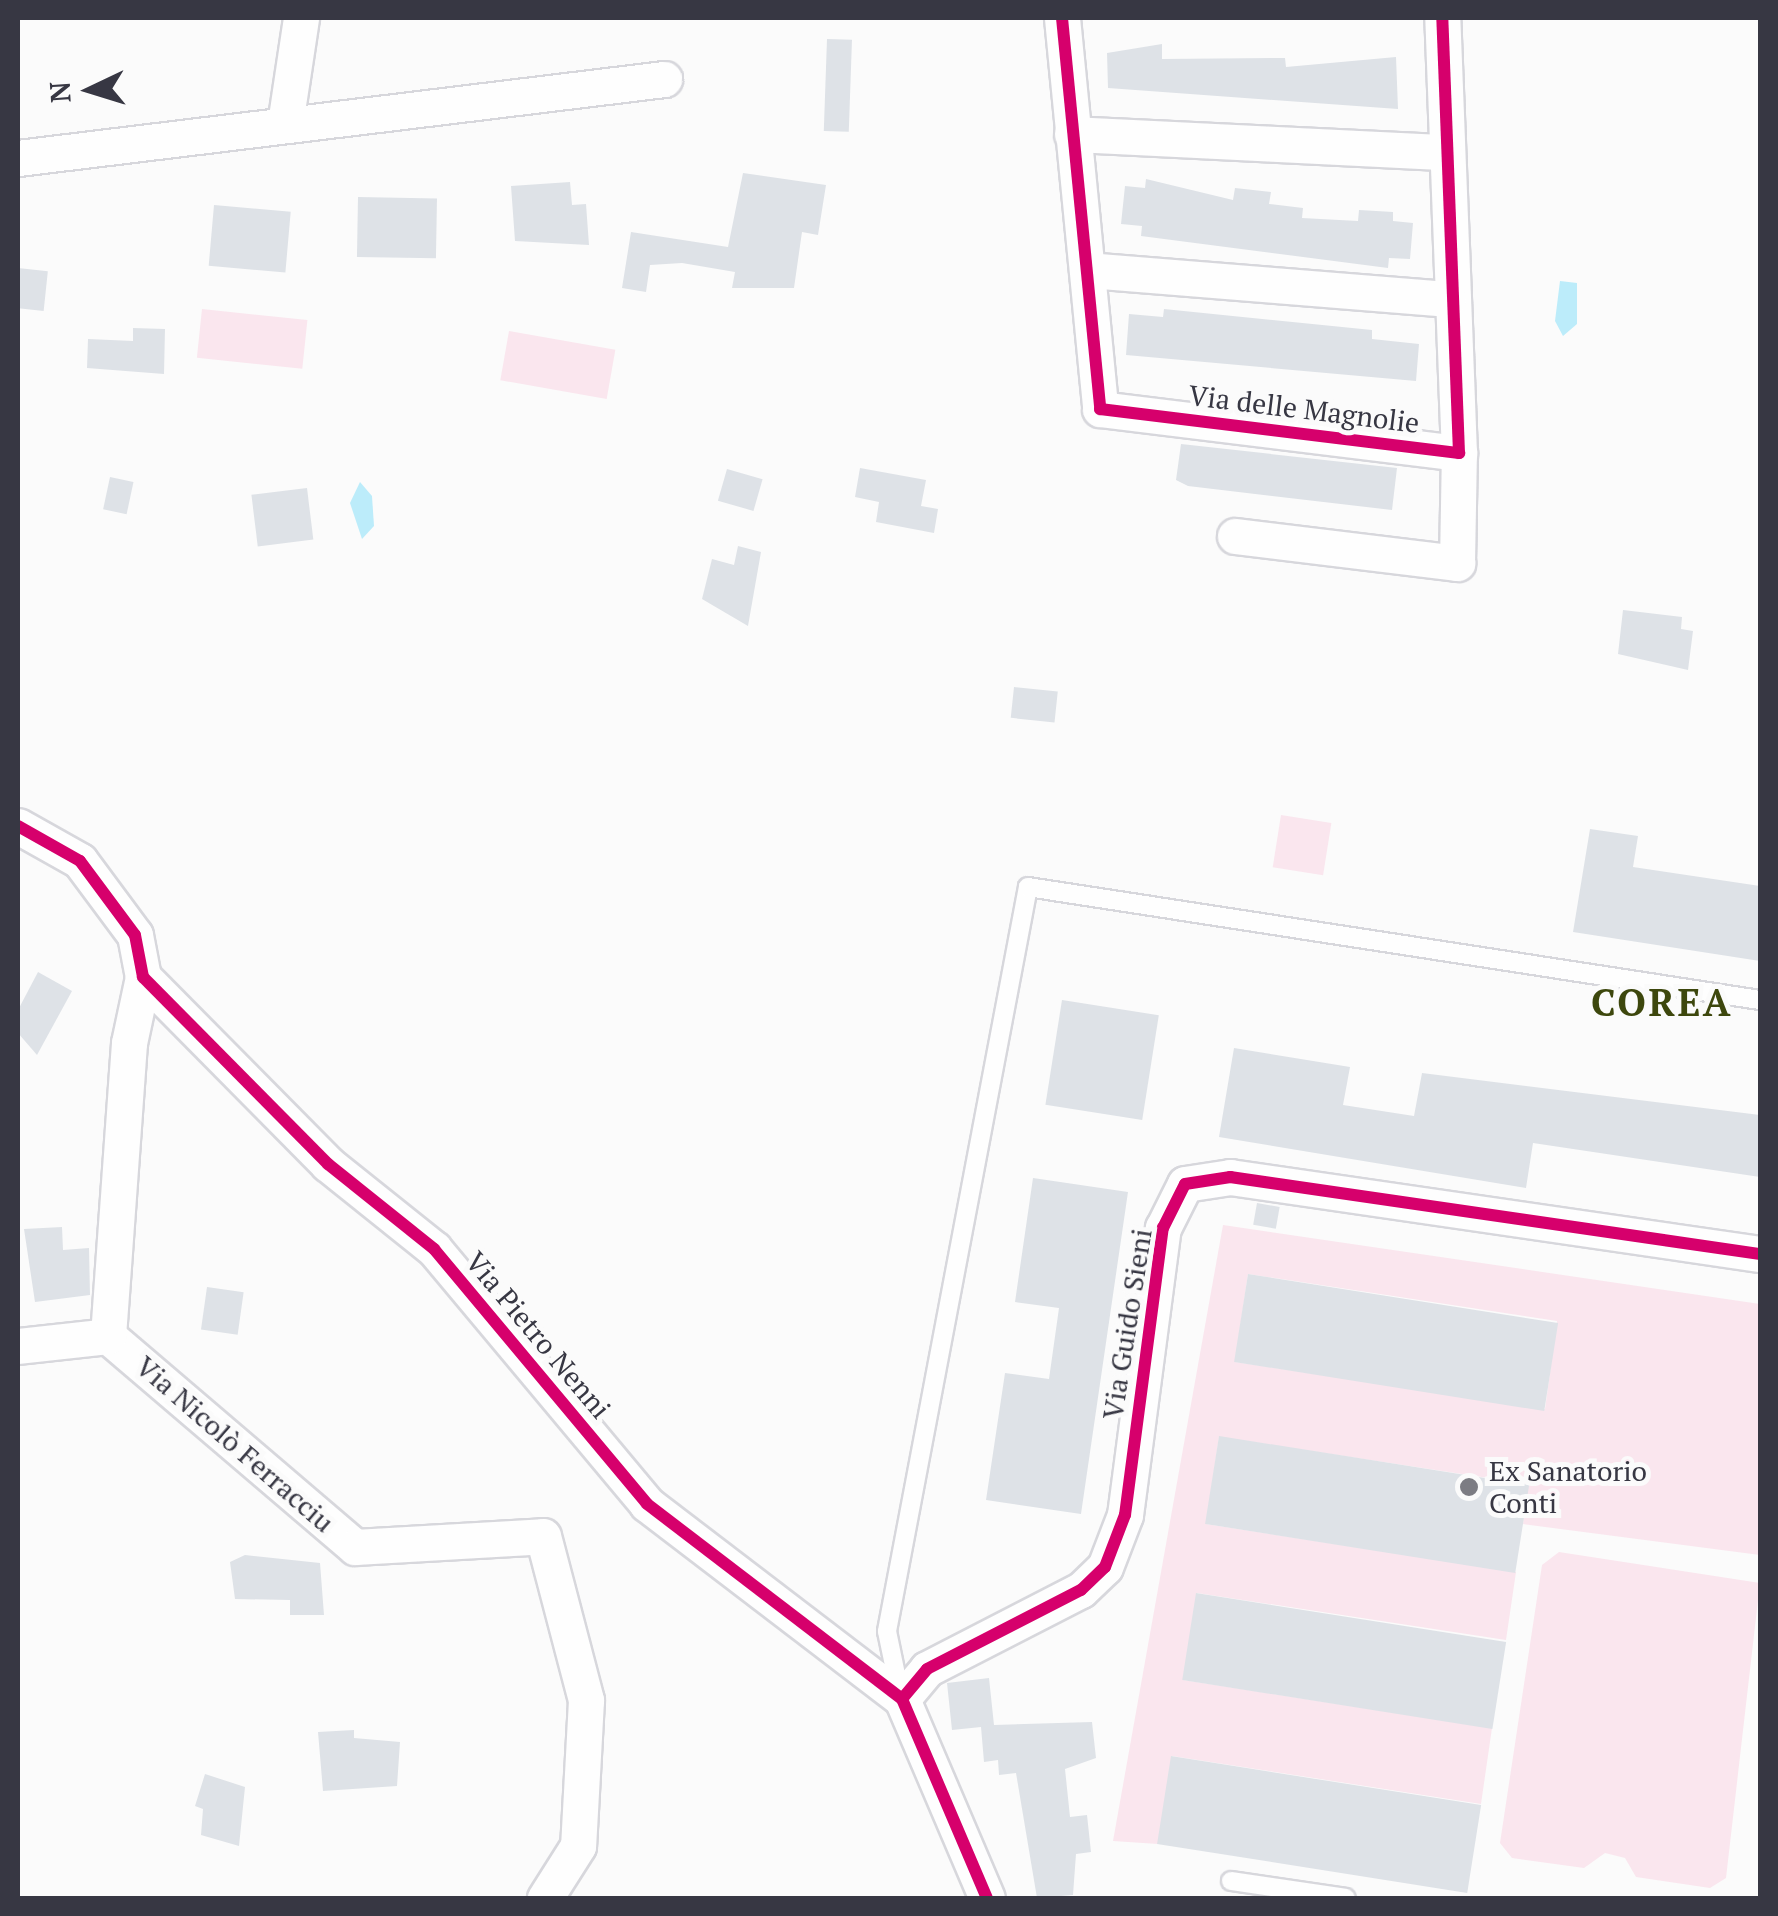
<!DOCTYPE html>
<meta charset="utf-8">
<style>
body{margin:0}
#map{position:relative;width:1778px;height:1916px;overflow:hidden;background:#fbfbfb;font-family:"PT Serif",serif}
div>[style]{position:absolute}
.green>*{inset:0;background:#fae6ee;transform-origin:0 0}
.water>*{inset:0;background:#bcecfa}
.building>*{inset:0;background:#dee2e7;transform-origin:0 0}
.roads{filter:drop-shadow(2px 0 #d7d7dc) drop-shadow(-2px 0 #d7d7dc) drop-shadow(0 2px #d7d7dc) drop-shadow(0 -2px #d7d7dc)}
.service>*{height:18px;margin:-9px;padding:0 9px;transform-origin:9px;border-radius:9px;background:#fefefe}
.minor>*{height:35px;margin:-17.5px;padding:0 17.5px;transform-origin:17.5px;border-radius:17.5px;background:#fefefe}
.cycleway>*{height:12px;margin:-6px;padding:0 6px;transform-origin:6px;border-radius:6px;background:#d6006c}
.dots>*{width:28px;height:28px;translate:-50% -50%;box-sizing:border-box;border:5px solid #fbfbfb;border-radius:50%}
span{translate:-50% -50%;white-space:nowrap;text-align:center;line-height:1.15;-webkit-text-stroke:10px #fbfbfb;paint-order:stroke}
.street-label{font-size:28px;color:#373743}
.poi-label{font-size:28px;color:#373743}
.left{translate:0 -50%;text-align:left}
.district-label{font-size:38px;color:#3d470d;font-weight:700;letter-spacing:2.5px}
.frame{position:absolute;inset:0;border:20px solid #373743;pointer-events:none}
.north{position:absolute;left:40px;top:40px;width:100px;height:100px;-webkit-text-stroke:8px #fbfbfb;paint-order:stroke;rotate:266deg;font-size:28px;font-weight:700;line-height:40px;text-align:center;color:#373743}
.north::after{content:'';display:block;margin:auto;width:35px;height:45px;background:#373743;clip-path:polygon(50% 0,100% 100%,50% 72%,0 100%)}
</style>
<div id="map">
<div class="green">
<i style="left:202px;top:309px;width:106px;height:49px;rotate:6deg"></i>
<i style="left:509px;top:331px;width:108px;height:50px;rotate:10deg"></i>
<i style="left:1281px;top:815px;width:51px;height:53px;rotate:9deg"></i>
<i style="clip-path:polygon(evenodd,1223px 1225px,1760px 1304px,1760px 1555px,1523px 1524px,1528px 1484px,1219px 1437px,1206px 1524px,1516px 1572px,1506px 1640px,1197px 1593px,1183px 1680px,1492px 1728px,1481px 1804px,1172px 1756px,1158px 1844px,1113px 1841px,1223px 1225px,1248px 1274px,1557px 1321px,1545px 1409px,1235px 1362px,1248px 1274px)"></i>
<i style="clip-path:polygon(1559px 1552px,1760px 1583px,1726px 1878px,1710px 1888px,1636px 1877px,1625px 1858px,1605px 1853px,1584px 1868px,1512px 1858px,1500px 1843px,1542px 1565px)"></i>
</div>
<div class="water">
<i style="clip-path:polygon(1560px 281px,1577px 283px,1577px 324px,1563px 336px,1555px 321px)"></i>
<i style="clip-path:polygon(360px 482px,372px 496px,374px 526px,362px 539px,350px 503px)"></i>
</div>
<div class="building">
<i style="left:827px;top:39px;width:25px;height:92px;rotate:2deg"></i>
<i style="clip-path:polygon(1162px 44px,1162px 59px,1285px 58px,1286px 67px,1396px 57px,1398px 109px,1108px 88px,1107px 53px)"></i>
<i style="clip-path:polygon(743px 173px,826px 185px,818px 235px,802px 232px,794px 288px,732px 288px,735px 272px,682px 263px,650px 265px,646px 292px,622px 288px,631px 232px,728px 247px)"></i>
<i style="clip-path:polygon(1146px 179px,1233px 200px,1235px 188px,1271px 192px,1269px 204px,1303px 208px,1302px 218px,1358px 221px,1359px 210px,1393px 212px,1393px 221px,1413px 223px,1410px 259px,1389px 258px,1388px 268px,1141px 236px,1142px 226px,1121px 224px,1125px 186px,1145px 188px)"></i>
<i style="clip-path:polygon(570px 182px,572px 205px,586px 204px,589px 245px,515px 241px,511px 186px)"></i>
<i style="left:358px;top:197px;width:79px;height:60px;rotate:1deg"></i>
<i style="left:214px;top:205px;width:77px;height:61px;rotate:5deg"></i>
<i style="left:18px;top:268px;width:30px;height:40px;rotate:6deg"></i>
<i style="clip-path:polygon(1164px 309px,1372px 330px,1372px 339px,1419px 344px,1416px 381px,1126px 355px,1129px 314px,1163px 317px)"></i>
<i style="clip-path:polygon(133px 328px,165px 329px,164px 374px,87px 368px,88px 339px,133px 341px)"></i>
<i style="clip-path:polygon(1181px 444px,1397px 468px,1392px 510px,1188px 486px,1176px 480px)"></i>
<i style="clip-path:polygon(860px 468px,926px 480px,921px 506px,938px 509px,934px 533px,876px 522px,879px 502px,855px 497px)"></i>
<i style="left:727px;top:469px;width:37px;height:33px;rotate:16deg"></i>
<i style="left:110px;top:477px;width:24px;height:33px;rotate:12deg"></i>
<i style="left:307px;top:488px;width:52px;height:56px;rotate:83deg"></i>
<i style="clip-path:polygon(738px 546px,761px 552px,748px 626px,702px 599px,712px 559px,734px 565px)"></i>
<i style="clip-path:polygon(1623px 610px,1682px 617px,1681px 629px,1693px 631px,1688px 670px,1618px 654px)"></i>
<i style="left:1014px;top:687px;width:44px;height:31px;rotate:6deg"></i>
<i style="clip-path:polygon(1590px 829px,1638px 836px,1633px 867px,1760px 886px,1760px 961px,1573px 932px)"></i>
<i style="clip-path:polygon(38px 972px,72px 991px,37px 1055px,18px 1033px,18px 1010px)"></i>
<i style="left:1062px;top:1000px;width:98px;height:106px;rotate:9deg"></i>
<i style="clip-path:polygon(1234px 1048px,1350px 1067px,1343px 1105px,1414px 1116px,1422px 1073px,1760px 1115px,1760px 1177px,1533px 1143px,1526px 1188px,1219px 1137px)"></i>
<i style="clip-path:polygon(1033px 1178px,1128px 1192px,1081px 1514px,986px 1500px,1005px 1373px,1049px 1379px,1059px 1308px,1015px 1302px)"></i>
<i style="left:1257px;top:1203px;width:23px;height:22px;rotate:10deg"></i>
<i style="clip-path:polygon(62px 1227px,63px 1250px,89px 1248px,90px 1295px,35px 1302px,24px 1229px)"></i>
<i style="left:1248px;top:1274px;width:314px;height:89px;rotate:9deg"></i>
<i style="left:207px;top:1287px;width:37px;height:43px;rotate:8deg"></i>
<i style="left:1219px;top:1436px;width:314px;height:89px;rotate:9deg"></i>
<i style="clip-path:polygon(245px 1555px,320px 1563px,324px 1615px,290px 1615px,290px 1600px,235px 1599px,230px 1562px)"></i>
<i style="left:1196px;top:1593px;width:314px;height:88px;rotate:9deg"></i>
<i style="clip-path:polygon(989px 1678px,994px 1725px,1092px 1722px,1096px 1758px,1065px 1769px,1070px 1817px,1087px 1815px,1091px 1852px,1076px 1854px,1073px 1895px,1037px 1898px,1016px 1773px,999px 1775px,998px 1760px,984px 1762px,981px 1727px,952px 1730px,947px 1683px)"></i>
<i style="clip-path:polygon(354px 1730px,354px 1738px,400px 1742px,397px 1786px,323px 1791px,318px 1732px)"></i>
<i style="left:1171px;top:1756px;width:314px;height:89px;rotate:9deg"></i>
<i style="clip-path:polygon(205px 1774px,245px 1787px,239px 1846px,201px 1835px,203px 1809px,195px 1806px)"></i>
</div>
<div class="roads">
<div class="service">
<i style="left:900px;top:1694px;width:64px;rotate:-101.7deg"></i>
<i style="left:887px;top:1631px;width:757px;rotate:-79.27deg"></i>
<i style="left:1028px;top:887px;width:741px;rotate:8.78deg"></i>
<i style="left:1231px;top:1881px;width:116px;rotate:8.4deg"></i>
</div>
<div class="minor">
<i style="left:1062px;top:18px;width:393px;rotate:84.4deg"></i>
<i style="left:1100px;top:409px;width:362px;rotate:7deg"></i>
<i style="left:1459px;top:453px;width:435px;rotate:-92.2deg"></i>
<i style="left:285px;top:124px;width:107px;rotate:-81.4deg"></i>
<i style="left:1072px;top:134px;width:372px;rotate:2.8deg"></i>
<i style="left:18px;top:158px;width:651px;rotate:-6.97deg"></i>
<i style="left:1088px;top:270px;width:361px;rotate:4.6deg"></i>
<i style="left:1235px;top:536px;width:224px;rotate:6.9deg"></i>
<i style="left:1457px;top:563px;width:110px;rotate:-89deg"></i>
<i style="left:18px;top:826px;width:71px;rotate:29.4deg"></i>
<i style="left:80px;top:861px;width:92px;rotate:53.4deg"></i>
<i style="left:135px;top:935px;width:43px;rotate:79.2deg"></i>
<i style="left:143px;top:977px;width:263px;rotate:45.3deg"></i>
<i style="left:328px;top:1164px;width:136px;rotate:38.7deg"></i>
<i style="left:434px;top:1249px;width:332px;rotate:50.1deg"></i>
<i style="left:647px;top:1504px;width:321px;rotate:37.4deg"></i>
<i style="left:902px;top:1699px;width:216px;rotate:66.9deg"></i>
<i style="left:108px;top:1336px;width:325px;rotate:40.5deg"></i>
<i style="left:355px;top:1547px;width:188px;rotate:-3.3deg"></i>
<i style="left:543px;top:1536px;width:170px;rotate:75.3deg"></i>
<i style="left:586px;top:1700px;width:146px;rotate:93.1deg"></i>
<i style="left:578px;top:1846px;width:62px;rotate:122.4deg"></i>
<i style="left:18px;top:1346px;width:91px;rotate:-6.3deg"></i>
<i style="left:108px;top:1336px;width:294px;rotate:-85.9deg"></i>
<i style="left:129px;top:1043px;width:67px;rotate:-78deg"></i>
<i style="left:902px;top:1699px;width:39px;rotate:-50deg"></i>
<i style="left:927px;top:1669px;width:173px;rotate:-27.2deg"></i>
<i style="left:1081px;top:1590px;width:33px;rotate:-44deg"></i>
<i style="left:1105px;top:1567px;width:56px;rotate:-69deg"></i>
<i style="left:1125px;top:1515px;width:290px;rotate:-82.5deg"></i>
<i style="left:1163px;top:1228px;width:49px;rotate:-63.4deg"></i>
<i style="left:1185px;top:1184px;width:46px;rotate:-8.8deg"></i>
<i style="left:1230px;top:1177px;width:536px;rotate:8.27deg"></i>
</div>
</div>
<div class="cycleway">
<i style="left:1062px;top:18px;width:393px;rotate:84.4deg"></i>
<i style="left:1100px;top:409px;width:362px;rotate:7deg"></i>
<i style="left:1459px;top:453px;width:435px;rotate:-92.2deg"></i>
<i style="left:18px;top:826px;width:71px;rotate:29.4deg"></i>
<i style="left:80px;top:861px;width:92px;rotate:53.4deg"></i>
<i style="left:135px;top:935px;width:43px;rotate:79.2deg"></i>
<i style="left:143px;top:977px;width:263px;rotate:45.3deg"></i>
<i style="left:328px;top:1164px;width:136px;rotate:38.7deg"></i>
<i style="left:434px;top:1249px;width:332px;rotate:50.1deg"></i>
<i style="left:647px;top:1504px;width:321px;rotate:37.4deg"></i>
<i style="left:902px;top:1699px;width:216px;rotate:66.9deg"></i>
<i style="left:902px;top:1699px;width:39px;rotate:-50deg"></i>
<i style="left:927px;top:1669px;width:173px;rotate:-27.2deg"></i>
<i style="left:1081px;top:1590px;width:33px;rotate:-44deg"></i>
<i style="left:1105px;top:1567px;width:56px;rotate:-69deg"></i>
<i style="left:1125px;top:1515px;width:290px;rotate:-82.5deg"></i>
<i style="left:1163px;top:1228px;width:49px;rotate:-63.4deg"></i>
<i style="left:1185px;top:1184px;width:46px;rotate:-8.8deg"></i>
<i style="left:1230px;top:1177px;width:536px;rotate:8.27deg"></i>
</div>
<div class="dots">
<i style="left:1469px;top:1487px;background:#7c7c83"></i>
</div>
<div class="street-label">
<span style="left:1304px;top:409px;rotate:7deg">Via delle Magnolie</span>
<span style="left:1127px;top:1324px;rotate:-81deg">Via Guido Sieni</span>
<span style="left:538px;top:1335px;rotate:50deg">Via Pietro Nenni</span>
<span style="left:235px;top:1444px;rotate:41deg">Via Nicolò Ferracciu</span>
</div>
<div class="poi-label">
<span class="left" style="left:1489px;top:1487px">Ex Sanatorio<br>Conti</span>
</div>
<div class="district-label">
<span style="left:1662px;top:1003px">COREA</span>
</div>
<div class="frame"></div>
<div class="north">N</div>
</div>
